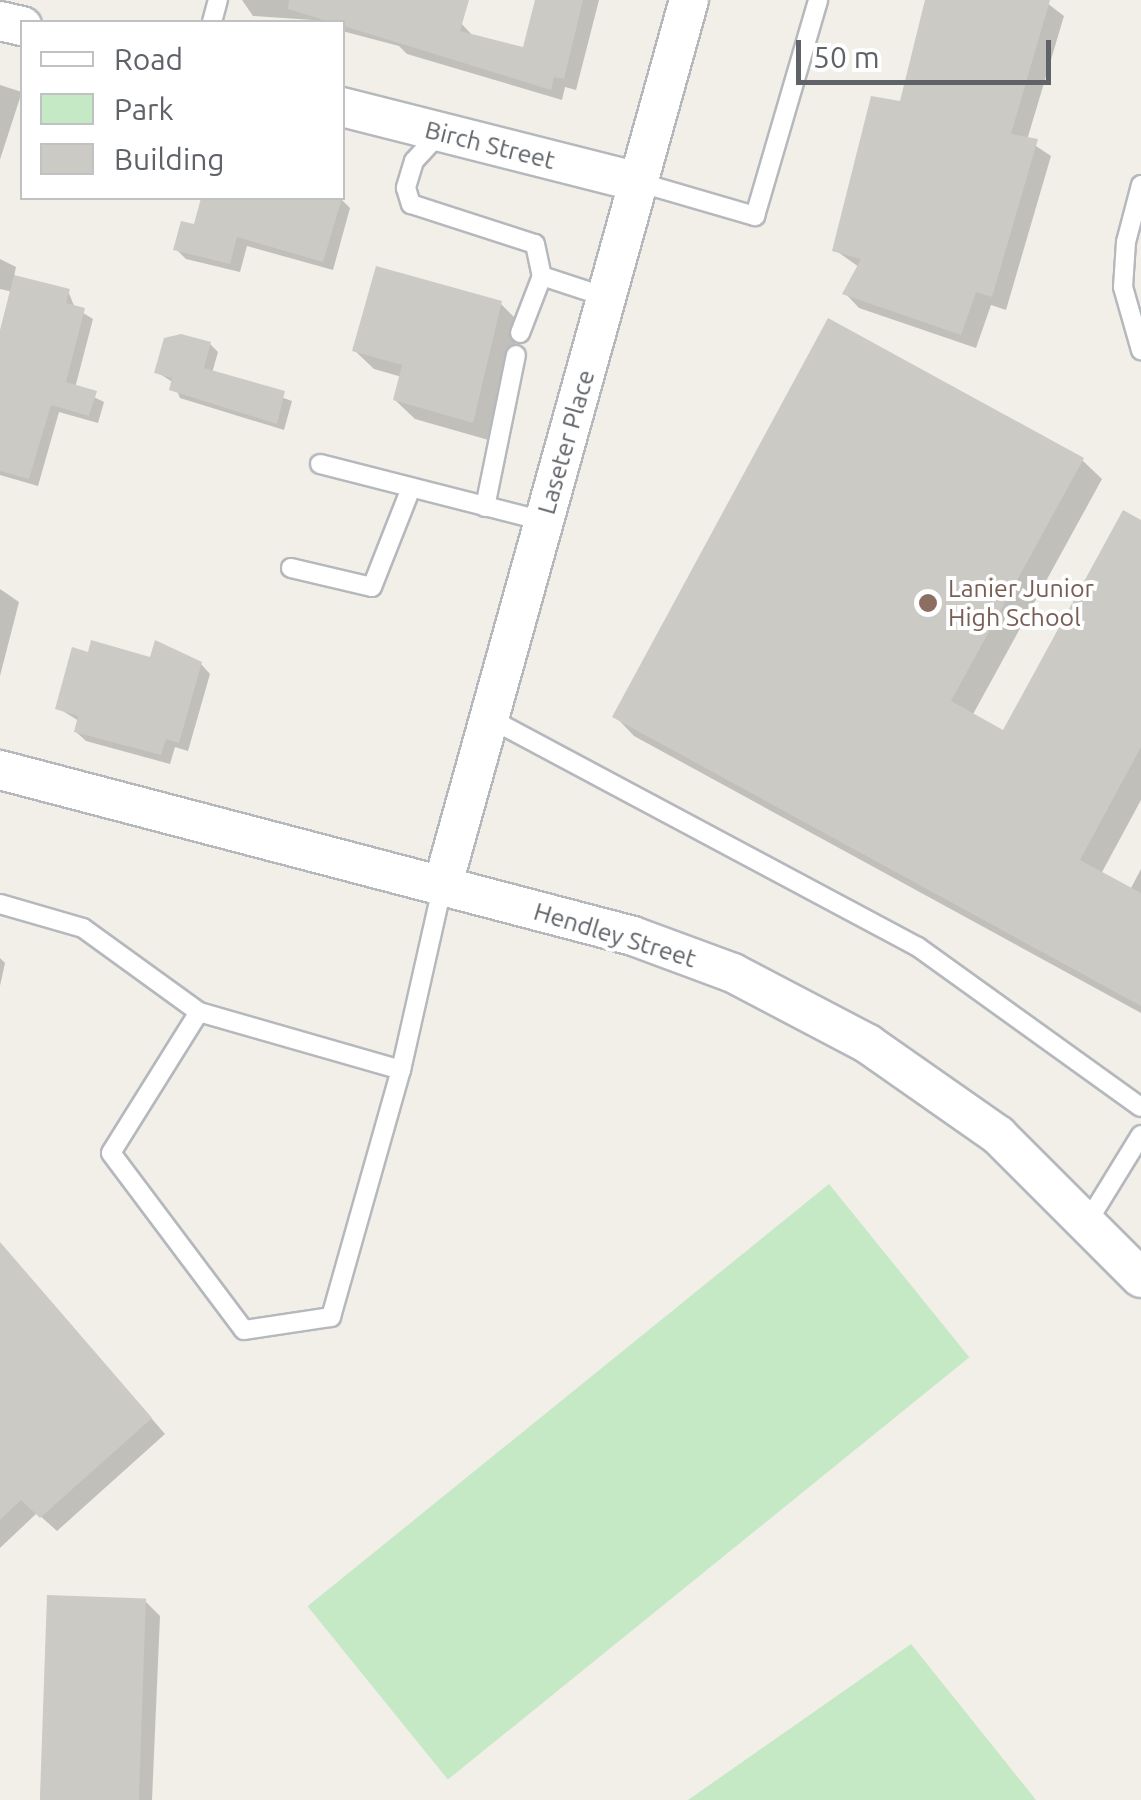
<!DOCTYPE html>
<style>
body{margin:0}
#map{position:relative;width:1141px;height:1800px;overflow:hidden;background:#f1efe8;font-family:Ubuntu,sans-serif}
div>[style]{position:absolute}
.green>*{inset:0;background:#c5e8c5;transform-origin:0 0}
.shadow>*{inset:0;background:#0003;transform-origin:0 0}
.building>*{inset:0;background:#cccac5;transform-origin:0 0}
.roads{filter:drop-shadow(2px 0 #b5b8bc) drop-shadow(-2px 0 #b5b8bc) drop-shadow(0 2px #b5b8bc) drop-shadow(0 -2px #b5b8bc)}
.lane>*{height:18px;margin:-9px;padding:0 9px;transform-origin:9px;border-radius:9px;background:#fff}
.street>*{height:38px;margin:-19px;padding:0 19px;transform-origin:19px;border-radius:19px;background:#fff}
.dots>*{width:28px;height:28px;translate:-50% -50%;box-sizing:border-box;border:5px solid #fff;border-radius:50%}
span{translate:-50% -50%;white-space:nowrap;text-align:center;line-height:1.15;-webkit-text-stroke:8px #fff;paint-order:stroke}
.street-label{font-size:25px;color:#5f6368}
.education-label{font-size:25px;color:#785e54}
.left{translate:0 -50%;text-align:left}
.legend{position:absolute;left:20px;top:20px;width:325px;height:180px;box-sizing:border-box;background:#fff;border:2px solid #bfc1c3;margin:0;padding:12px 18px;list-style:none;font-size:30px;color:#5f6368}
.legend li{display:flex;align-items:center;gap:20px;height:50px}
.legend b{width:50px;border:2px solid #bfc1c3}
.scale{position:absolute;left:796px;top:40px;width:255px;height:45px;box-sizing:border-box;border:5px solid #5f6368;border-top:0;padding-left:12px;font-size:30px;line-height:35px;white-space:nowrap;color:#5f6368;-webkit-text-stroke:8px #fff;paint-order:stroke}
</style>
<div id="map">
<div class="green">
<i style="left:829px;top:1184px;width:223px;height:671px;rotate:51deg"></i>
<i style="clip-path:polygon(911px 1644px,1036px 1800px,688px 1800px)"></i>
</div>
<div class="shadow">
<i style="clip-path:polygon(242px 0,466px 0,460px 22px,473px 36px,525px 50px,536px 0,599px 0,576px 90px,565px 87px,562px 100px,407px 54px,399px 46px,342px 31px,342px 22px,253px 16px)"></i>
<i style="clip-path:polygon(928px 0,1043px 0,1064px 16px,1027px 140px,1051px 156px,1006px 310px,991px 305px,976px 348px,859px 308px,845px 293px,859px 267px,835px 250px,902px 103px)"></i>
<i style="left:0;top:85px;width:23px;height:98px;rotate:18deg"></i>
<i style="clip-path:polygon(203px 198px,341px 199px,350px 208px,333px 270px,247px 246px,240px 272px,186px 259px,176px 249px,196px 227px)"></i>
<i style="clip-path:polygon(0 259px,16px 267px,14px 277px,68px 291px,75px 308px,93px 319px,75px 388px,104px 402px,98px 423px,59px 412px,38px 486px,0 475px,0 343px,13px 292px,0 289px)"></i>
<i style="clip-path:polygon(501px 304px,520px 323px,492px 441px,415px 419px,395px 400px,402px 377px,374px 369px,354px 350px)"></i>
<i style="clip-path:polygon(210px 344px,218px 352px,212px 373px,292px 401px,284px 430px,180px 398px,174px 383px,157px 372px)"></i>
<i style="clip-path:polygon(1082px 460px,1102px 479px,972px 716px,1004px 733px,1141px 522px,1141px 800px,1101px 874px,1130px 890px,1141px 869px,1141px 1013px,634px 736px,615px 716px)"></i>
<i style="clip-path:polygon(0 589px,19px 602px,0 676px)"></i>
<i style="clip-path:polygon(90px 655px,201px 664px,210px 674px,188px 751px,175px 747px,170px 764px,86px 741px,76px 732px,79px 721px,58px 708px)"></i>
<i style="clip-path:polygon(0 958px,5px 963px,0 986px)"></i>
<i style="clip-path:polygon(0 1243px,165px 1434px,57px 1531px,37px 1513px,0 1548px)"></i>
<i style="clip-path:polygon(145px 1601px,160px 1616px,152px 1800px,41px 1800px)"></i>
</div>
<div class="building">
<i style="clip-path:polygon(289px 0,469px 0,460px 31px,523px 47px,535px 0,583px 0,564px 79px,554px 77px,551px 90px,288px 9px)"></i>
<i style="clip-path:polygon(925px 0,1050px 0,1011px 134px,1038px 139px,992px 297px,976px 292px,961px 335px,842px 294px,861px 259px,832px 251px,871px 96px,900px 101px)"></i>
<i style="clip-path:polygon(201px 198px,342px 198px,323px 262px,237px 237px,230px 264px,173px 250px,181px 221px,194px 224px)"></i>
<i style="clip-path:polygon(376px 266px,502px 301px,473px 423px,393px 400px,402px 365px,352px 351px)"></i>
<i style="clip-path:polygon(14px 275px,70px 289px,66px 303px,85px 308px,66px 382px,97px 391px,89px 416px,51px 405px,29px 479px,0 471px,0 330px)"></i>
<i style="clip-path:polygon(828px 318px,1084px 458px,951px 701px,1003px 730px,1123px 510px,1141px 520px,1141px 747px,1080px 860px,1141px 893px,1141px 1006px,612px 717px)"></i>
<i style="clip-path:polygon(181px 334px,211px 342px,204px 368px,285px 391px,277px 424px,169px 390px,172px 378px,154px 373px,164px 338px)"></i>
<i style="clip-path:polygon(91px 640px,150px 657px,155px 640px,202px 662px,179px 743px,166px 739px,161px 755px,74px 732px,78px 716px,55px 709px,72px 647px,88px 652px)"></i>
<i style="clip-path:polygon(0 1242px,152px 1418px,40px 1518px,21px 1500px,0 1520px)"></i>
<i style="left:47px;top:1595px;width:99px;height:205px;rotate:2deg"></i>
</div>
<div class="roads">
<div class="lane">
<i style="left:212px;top:22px;width:23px;rotate:-75deg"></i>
<i style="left:440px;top:133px;width:38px;rotate:133deg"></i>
<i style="left:414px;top:161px;width:28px;rotate:107deg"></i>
<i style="left:406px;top:188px;width:17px;rotate:73deg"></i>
<i style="left:411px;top:204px;width:130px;rotate:17.9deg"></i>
<i style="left:535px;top:244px;width:33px;rotate:78deg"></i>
<i style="left:542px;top:276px;width:61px;rotate:111.1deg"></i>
<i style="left:638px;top:182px;width:122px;rotate:16.2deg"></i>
<i style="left:755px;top:216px;width:225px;rotate:-73.7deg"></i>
<i style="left:1141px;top:185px;width:59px;rotate:104.7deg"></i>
<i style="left:1126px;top:242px;width:45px;rotate:93.8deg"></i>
<i style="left:1123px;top:287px;width:66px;rotate:74.1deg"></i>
<i style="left:542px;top:276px;width:67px;rotate:18.2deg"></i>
<i style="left:320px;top:464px;width:231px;rotate:14.3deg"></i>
<i style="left:485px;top:507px;width:155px;rotate:-78.5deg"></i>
<i style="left:291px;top:568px;width:83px;rotate:13.2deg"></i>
<i style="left:372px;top:587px;width:106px;rotate:-68.5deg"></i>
<i style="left:489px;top:718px;width:486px;rotate:28.1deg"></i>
<i style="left:918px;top:947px;width:274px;rotate:35.7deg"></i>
<i style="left:0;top:904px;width:86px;rotate:16.1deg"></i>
<i style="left:83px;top:928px;width:143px;rotate:35.9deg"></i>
<i style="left:199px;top:1012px;width:166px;rotate:122deg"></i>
<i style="left:111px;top:1153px;width:221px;rotate:53.1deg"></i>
<i style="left:244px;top:1330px;width:88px;rotate:-8.5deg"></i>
<i style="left:331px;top:1317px;width:257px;rotate:-74.2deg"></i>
<i style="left:401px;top:1070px;width:191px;rotate:-77.3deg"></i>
<i style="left:199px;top:1012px;width:210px;rotate:16deg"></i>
<i style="left:1088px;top:1221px;width:101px;rotate:-58.4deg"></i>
</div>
<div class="street">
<i style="left:0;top:21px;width:23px;rotate:13deg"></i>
<i style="left:342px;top:107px;width:305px;rotate:14.2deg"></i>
<i style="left:0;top:770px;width:654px;rotate:14.69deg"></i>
<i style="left:633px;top:936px;width:107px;rotate:20.3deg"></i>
<i style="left:733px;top:973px;width:153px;rotate:27.7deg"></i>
<i style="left:868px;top:1044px;width:159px;rotate:35deg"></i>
<i style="left:998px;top:1135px;width:202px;rotate:45deg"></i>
<i style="left:443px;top:884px;width:918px;rotate:-74.45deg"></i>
</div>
</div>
<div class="dots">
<i style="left:928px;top:603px;background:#8d6e63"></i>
</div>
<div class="street-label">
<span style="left:490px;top:145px;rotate:14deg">Birch Street</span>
<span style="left:566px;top:442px;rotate:-74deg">Laseter Place</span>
<span style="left:615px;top:935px;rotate:17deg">Hendley Street</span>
</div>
<div class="education-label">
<span class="left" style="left:948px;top:603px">Lanier Junior<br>High School</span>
</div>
<ul class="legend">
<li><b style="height:12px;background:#fff"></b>Road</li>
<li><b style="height:28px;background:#c5e8c5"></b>Park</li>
<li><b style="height:28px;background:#cccac5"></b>Building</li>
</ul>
<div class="scale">50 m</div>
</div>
